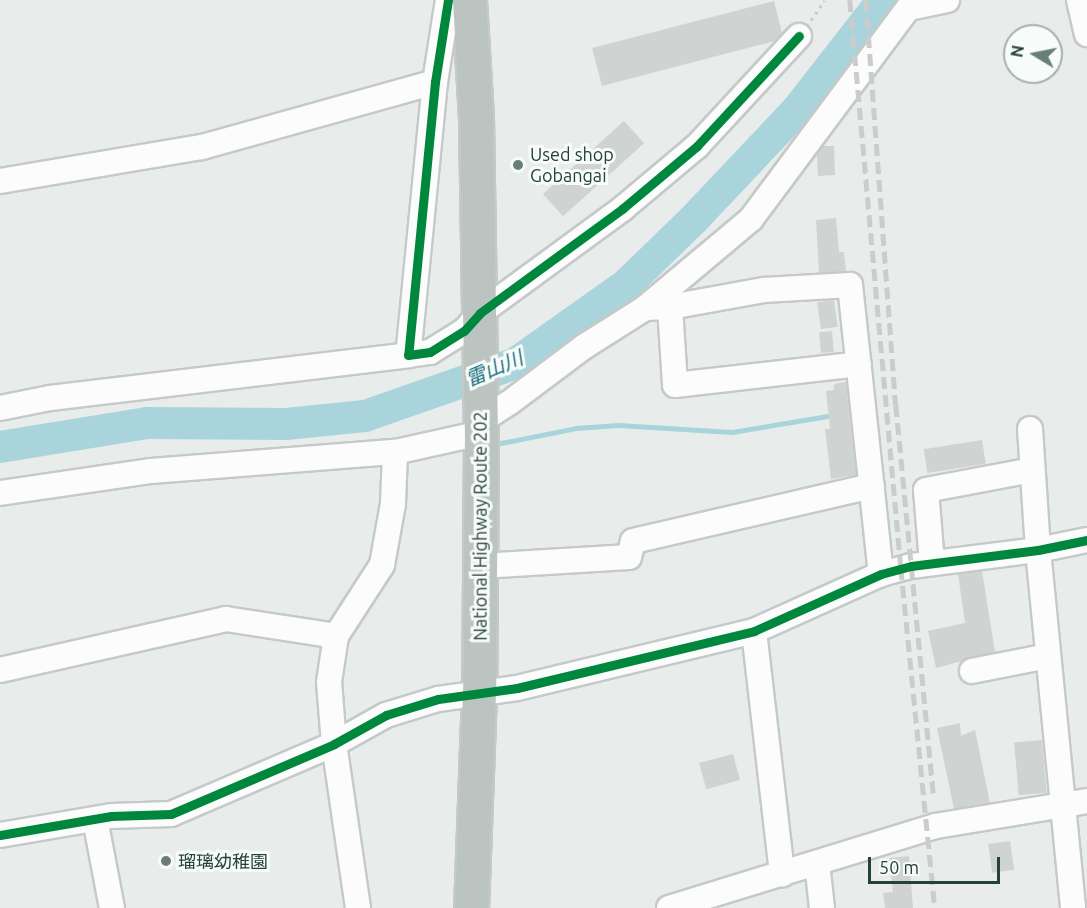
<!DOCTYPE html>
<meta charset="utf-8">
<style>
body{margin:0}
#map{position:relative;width:1087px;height:908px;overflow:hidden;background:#e8edeb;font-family:Ubuntu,"Noto Sans JP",sans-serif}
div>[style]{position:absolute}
.stream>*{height:5px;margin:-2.5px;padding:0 2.5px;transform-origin:2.5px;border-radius:2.5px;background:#a9d4db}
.river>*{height:32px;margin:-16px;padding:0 16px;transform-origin:16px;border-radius:16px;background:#a9d4db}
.building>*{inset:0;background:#cfd4d2;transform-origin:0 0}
.path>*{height:3px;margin-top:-1.5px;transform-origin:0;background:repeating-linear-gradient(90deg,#c3ccca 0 3px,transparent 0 7.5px)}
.roads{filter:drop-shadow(2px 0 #c5cac8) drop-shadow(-2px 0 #c5cac8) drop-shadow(0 2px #c5cac8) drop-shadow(0 -2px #c5cac8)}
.minor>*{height:24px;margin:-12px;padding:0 12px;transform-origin:12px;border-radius:12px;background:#fcfcfc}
.highway>*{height:33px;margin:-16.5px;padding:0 16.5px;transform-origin:16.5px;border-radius:16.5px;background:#bcc4c2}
.rail>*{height:4.5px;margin-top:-2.25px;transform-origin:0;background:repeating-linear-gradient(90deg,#c9cdcc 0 12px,transparent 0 18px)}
.cycleway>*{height:9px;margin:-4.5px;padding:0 4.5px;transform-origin:4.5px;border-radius:4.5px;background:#00873e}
.dots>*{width:16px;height:16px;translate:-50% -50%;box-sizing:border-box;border:3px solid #f7fbf9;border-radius:50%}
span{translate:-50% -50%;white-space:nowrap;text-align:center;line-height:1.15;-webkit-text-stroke:6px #f7fbf9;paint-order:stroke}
.poi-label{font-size:18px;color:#24423a}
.left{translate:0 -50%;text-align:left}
.street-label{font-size:18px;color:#24423a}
.water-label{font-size:20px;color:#1c6f80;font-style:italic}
.north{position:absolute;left:1003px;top:24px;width:60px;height:60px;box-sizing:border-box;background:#f7fbf9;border:2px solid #a3b1ad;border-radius:50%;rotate:280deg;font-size:16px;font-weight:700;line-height:24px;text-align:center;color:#24423a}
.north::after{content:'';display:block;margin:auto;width:21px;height:27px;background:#697e78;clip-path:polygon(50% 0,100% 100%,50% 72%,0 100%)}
.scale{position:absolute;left:868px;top:857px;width:132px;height:27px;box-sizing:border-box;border:3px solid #24423a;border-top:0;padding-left:8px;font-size:18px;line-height:21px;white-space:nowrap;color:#24423a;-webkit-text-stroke:4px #f7fbf9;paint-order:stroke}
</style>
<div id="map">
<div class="stream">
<i style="left:501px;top:443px;width:76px;rotate:-11.3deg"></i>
<i style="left:576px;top:428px;width:42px;rotate:-4.1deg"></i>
<i style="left:618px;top:425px;width:114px;rotate:3.5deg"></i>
<i style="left:732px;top:432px;width:103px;rotate:-9.5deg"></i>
</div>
<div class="river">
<i style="left:0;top:447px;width:149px;rotate:-9.3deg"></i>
<i style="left:147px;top:423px;width:139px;rotate:0.4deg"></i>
<i style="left:286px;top:424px;width:79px;rotate:-5.8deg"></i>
<i style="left:365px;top:416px;width:160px;rotate:-19.3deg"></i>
<i style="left:516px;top:363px;width:136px;rotate:-35.4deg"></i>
<i style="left:627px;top:284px;width:92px;rotate:-44.1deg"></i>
<i style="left:693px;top:220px;width:151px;rotate:-46.6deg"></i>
<i style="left:797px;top:110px;width:140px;rotate:-52deg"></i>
</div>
<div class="building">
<i style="clip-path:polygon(774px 1px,782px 33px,775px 41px,602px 86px,592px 48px)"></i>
<i style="left:624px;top:121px;width:30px;height:109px;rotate:48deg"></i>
<i style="clip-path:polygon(823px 146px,834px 146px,835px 175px,818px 176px,817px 154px)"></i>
<i style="clip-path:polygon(836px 218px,839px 252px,844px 252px,846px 271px,819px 273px,816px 220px)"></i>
<i style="left:834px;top:300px;width:27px;height:17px;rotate:82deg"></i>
<i style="left:832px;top:331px;width:21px;height:13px;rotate:85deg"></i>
<i style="clip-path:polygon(846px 382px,856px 475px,831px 479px,825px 429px,830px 429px,826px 391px,834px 390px,834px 384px)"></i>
<i style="left:982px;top:440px;width:24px;height:59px;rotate:81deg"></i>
<i style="clip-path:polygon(982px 571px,995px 652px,936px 668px,928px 631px,965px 623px,958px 574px)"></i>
<i style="clip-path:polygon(960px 723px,961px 736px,975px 730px,990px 803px,954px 809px,937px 728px)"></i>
<i style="left:1042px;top:740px;width:53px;height:28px;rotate:85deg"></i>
<i style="left:733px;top:754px;width:27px;height:35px;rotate:75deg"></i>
<i style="left:1010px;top:841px;width:29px;height:22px;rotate:82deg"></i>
<i style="clip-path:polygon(909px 856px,913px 908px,885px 908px,883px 893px,893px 892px,889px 858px)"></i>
</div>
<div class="path">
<i style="left:811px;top:20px;width:24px;rotate:-55deg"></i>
</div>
<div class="roads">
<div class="minor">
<i style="left:448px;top:0;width:83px;rotate:99deg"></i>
<i style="left:435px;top:82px;width:274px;rotate:95.6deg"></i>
<i style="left:408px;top:355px;width:22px;rotate:-8deg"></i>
<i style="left:430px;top:352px;width:40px;rotate:-32deg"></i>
<i style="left:464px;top:331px;width:24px;rotate:-48deg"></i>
<i style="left:480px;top:313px;width:176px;rotate:-36.2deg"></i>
<i style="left:622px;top:209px;width:98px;rotate:-40deg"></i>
<i style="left:697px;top:146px;width:150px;rotate:-47.2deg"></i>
<i style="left:1079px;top:0;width:35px;rotate:77deg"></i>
<i style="left:909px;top:8px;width:39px;rotate:-12deg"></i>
<i style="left:0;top:181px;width:205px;rotate:-9.6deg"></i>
<i style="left:202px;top:147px;width:242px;rotate:-15.6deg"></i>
<i style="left:670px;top:307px;width:78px;rotate:86.3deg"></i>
<i style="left:675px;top:385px;width:185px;rotate:-6.5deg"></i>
<i style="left:645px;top:308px;width:25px;rotate:-2deg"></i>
<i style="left:670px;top:307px;width:96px;rotate:-10.3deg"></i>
<i style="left:764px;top:290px;width:86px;rotate:-3.3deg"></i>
<i style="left:850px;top:285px;width:291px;rotate:83.9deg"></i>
<i style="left:0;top:408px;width:51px;rotate:-11.3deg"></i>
<i style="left:50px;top:398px;width:361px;rotate:-6.8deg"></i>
<i style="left:481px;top:421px;width:33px;rotate:-33deg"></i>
<i style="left:509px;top:403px;width:95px;rotate:-36.9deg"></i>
<i style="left:585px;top:346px;width:71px;rotate:-32.3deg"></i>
<i style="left:645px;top:308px;width:138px;rotate:-40deg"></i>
<i style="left:751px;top:219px;width:273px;rotate:-53.3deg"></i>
<i style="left:1030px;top:429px;width:121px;rotate:86.2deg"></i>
<i style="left:1038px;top:550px;width:360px;rotate:84.4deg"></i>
<i style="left:0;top:493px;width:153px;rotate:-8.3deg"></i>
<i style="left:151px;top:471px;width:245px;rotate:-4.5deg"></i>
<i style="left:395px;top:452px;width:88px;rotate:-12.5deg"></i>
<i style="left:932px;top:563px;width:73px;rotate:-94.7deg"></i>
<i style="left:926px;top:490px;width:108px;rotate:-10.7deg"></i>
<i style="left:481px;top:566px;width:148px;rotate:-3.5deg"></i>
<i style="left:629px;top:557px;width:16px;rotate:-76deg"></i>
<i style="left:633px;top:541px;width:245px;rotate:-13deg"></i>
<i style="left:754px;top:631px;width:245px;rotate:83.4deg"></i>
<i style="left:0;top:670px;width:232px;rotate:-12.7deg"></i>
<i style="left:226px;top:619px;width:111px;rotate:8.8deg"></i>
<i style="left:972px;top:671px;width:77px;rotate:-11.2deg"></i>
<i style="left:95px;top:819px;width:91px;rotate:79.2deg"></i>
<i style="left:0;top:835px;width:113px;rotate:-9.7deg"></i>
<i style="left:111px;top:816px;width:60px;rotate:-1.9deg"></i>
<i style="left:171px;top:814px;width:177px;rotate:-23.2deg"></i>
<i style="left:334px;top:744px;width:60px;rotate:-29.1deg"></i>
<i style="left:386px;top:715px;width:54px;rotate:-17.1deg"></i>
<i style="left:438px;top:699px;width:80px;rotate:-7.9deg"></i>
<i style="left:517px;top:688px;width:244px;rotate:-13.5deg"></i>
<i style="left:754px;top:631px;width:139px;rotate:-24.2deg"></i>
<i style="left:881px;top:574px;width:31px;rotate:-15deg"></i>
<i style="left:911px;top:566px;width:128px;rotate:-7.2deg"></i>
<i style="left:1038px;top:550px;width:50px;rotate:-11.5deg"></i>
<i style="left:817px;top:863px;width:45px;rotate:83.7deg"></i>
<i style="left:358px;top:908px;width:166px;rotate:-98.3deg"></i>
<i style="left:334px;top:744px;width:62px;rotate:-94.6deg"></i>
<i style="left:329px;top:682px;width:47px;rotate:-81.3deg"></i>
<i style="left:336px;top:636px;width:85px;rotate:-57.1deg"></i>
<i style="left:382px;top:565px;width:62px;rotate:-79.8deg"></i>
<i style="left:393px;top:504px;width:52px;rotate:-87.8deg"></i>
<i style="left:669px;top:908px;width:279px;rotate:-17.1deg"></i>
<i style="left:936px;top:826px;width:153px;rotate:-9.4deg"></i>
</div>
<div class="highway">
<i style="left:469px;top:0;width:118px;rotate:86.6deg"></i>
<i style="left:476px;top:118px;width:315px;rotate:89.1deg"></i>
<i style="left:481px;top:433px;width:259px;rotate:90.4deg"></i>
<i style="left:479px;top:692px;width:216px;rotate:92.1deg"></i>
</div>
</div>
<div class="rail">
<i style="left:850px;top:0;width:570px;rotate:84.87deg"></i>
<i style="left:901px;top:568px;width:342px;rotate:84.3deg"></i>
<i style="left:866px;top:0;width:406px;rotate:85.8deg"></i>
<i style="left:896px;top:405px;width:395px;rotate:84.5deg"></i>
</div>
<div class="cycleway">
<i style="left:448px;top:0;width:83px;rotate:99deg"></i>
<i style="left:435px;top:82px;width:274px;rotate:95.6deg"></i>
<i style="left:408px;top:355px;width:22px;rotate:-8deg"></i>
<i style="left:430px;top:352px;width:40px;rotate:-32deg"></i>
<i style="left:464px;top:331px;width:24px;rotate:-48deg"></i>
<i style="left:480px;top:313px;width:176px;rotate:-36.2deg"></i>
<i style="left:622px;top:209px;width:98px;rotate:-40deg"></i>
<i style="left:697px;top:146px;width:150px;rotate:-47.2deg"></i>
<i style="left:0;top:835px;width:113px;rotate:-9.7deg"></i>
<i style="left:111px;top:816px;width:60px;rotate:-1.9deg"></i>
<i style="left:171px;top:814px;width:177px;rotate:-23.2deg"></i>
<i style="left:334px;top:744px;width:60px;rotate:-29.1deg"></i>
<i style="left:386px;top:715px;width:54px;rotate:-17.1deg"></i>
<i style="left:438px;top:699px;width:80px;rotate:-7.9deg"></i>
<i style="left:517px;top:688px;width:244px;rotate:-13.5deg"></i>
<i style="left:754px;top:631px;width:139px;rotate:-24.2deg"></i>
<i style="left:881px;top:574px;width:31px;rotate:-15deg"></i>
<i style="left:911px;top:566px;width:128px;rotate:-7.2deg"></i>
<i style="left:1038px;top:550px;width:50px;rotate:-11.5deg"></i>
</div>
<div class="dots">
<i style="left:518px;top:165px;background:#697e78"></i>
<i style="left:166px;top:861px;background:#697e78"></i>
</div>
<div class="poi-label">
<span class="left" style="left:530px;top:165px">Used shop<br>Gobangai</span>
<span class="left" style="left:178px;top:861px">瑠璃幼稚園</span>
</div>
<div class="street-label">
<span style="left:480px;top:526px;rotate:-90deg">National Highway Route 202</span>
</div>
<div class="water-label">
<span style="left:494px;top:368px;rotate:-23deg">雷山川</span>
</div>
<div class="north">N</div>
<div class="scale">50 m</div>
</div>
